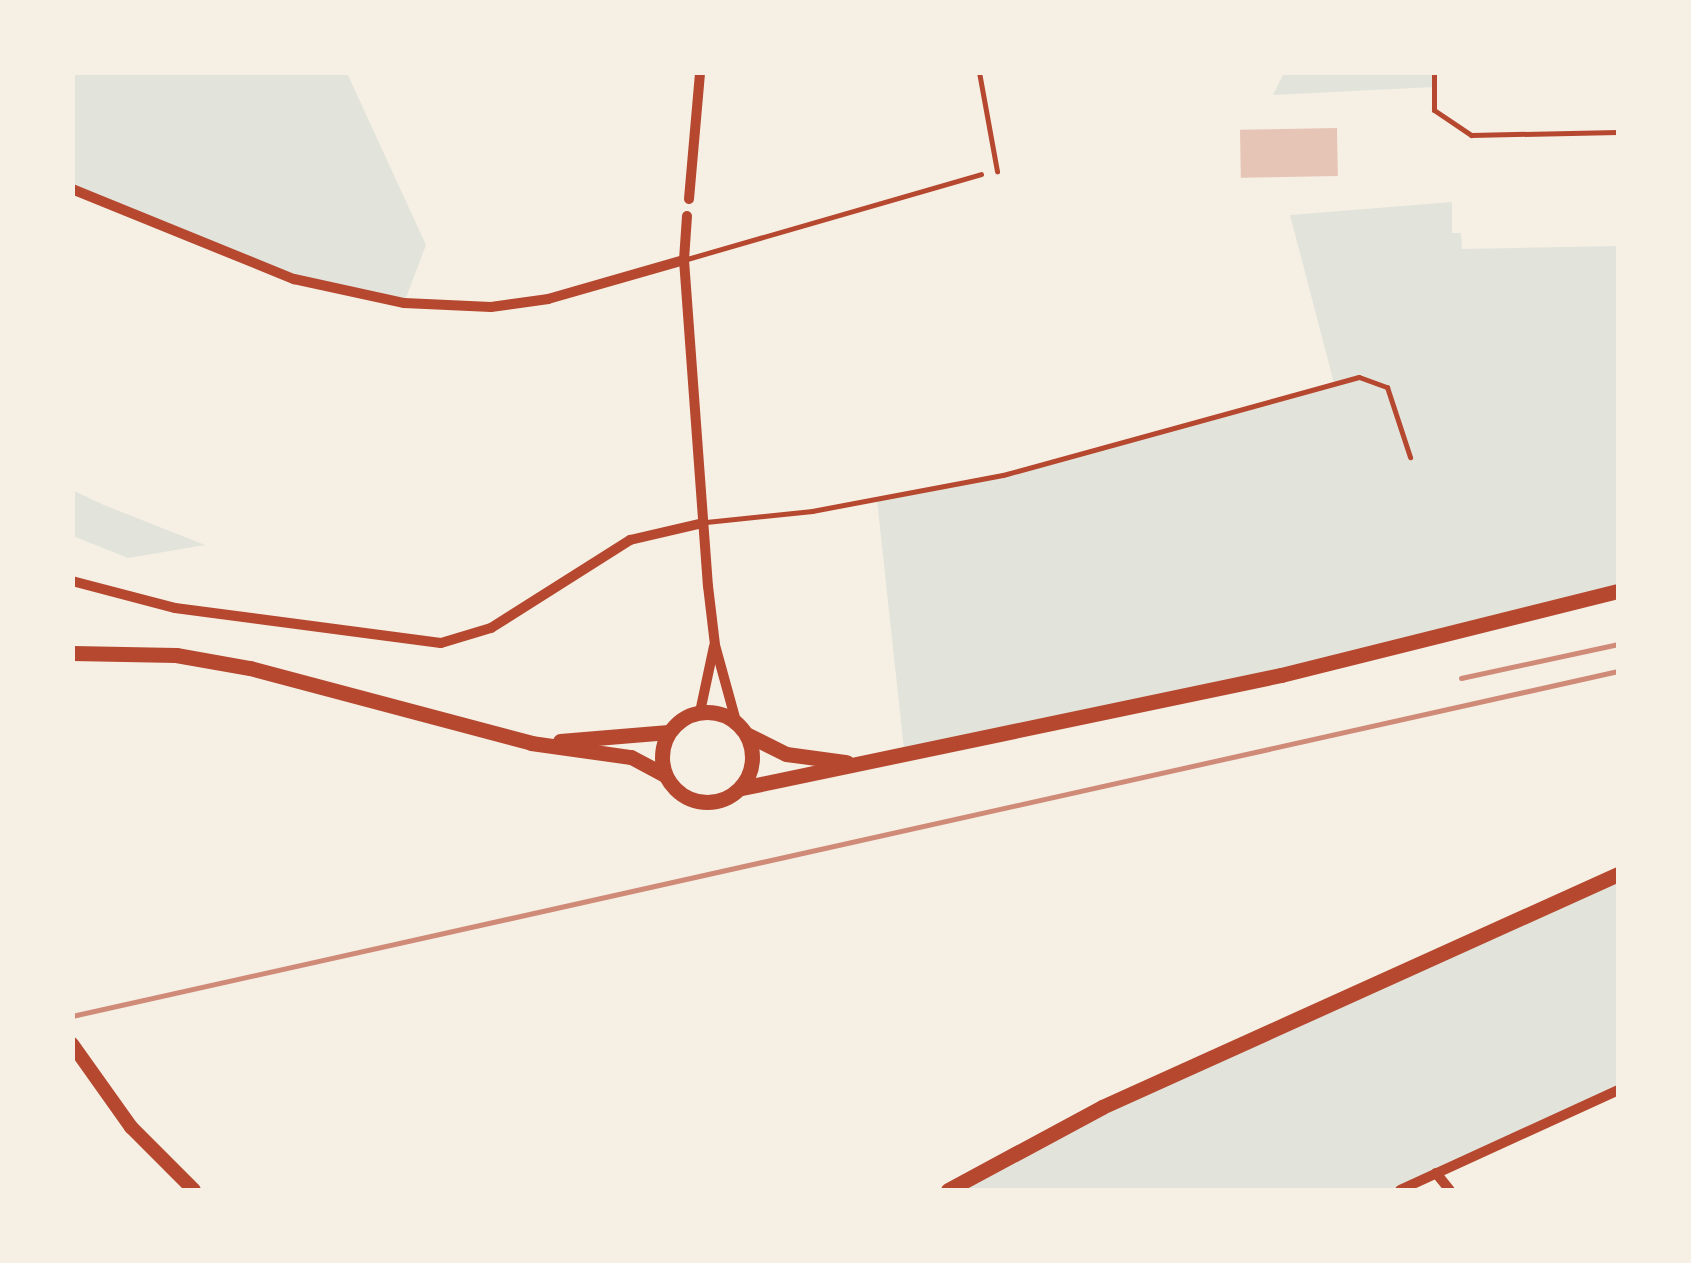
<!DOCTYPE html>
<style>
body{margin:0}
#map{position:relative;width:1691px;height:1263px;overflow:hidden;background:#f6efe4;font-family:Lato,sans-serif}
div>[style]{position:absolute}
.green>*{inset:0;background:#e2e4dc}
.building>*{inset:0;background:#e6c5b7;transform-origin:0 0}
.service>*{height:5px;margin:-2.5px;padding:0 2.5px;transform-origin:2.5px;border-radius:2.5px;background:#b5482f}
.minor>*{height:10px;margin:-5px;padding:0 5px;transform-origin:5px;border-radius:5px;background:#b5482f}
.tertiary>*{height:14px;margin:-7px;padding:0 7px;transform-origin:7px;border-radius:7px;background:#b5482f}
.secondary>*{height:15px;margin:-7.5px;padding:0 7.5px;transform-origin:7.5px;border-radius:7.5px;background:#b5482f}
.secondary>.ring{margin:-7.5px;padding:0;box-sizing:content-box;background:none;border:15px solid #b5482f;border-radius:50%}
.rail>*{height:5px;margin:-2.5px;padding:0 2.5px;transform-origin:2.5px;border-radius:2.5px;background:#cf8b77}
span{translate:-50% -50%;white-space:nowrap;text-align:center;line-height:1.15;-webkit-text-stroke:10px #f6efe4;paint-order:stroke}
.frame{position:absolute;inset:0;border:75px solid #f6efe4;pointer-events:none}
</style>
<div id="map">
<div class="green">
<i style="clip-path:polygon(72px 73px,347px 73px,426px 245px,404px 303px,346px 294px,73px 189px)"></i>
<i style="clip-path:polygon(1284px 73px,1434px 73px,1434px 87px,1273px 95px)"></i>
<i style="clip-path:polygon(1452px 202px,1452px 233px,1461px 233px,1462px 249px,1618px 246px,1618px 591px,905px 759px,877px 500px,1003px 475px,1334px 383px,1290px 215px)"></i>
<i style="clip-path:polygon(72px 490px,104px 505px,205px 545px,128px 558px,73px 536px)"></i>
<i style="clip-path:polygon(1618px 874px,1618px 1090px,1400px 1190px,950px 1190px,1024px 1145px)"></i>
</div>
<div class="building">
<i style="left:1337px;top:128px;width:48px;height:97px;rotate:89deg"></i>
</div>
<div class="service">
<i style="left:979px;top:72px;width:101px;rotate:79.7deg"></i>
<i style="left:1434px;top:72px;width:38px;rotate:90deg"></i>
<i style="left:1434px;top:110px;width:45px;rotate:34deg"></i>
<i style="left:1471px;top:135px;width:147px;rotate:-1.2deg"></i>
<i style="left:687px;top:259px;width:306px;rotate:-16.1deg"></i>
<i style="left:706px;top:522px;width:107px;rotate:-5.9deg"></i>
<i style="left:812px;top:511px;width:194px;rotate:-10.7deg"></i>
<i style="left:1003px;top:475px;width:369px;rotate:-15.4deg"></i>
<i style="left:1359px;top:377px;width:30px;rotate:20deg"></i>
<i style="left:1387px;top:387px;width:74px;rotate:71.8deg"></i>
</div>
<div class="minor">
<i style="left:72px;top:189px;width:240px;rotate:22.1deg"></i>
<i style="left:294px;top:279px;width:113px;rotate:12.3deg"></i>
<i style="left:404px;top:303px;width:87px;rotate:2.6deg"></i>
<i style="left:491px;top:307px;width:58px;rotate:-8deg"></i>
<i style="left:548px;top:299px;width:141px;rotate:-16deg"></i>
<i style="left:689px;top:199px;width:127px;rotate:-85deg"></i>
<i style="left:687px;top:216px;width:44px;rotate:93.9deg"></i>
<i style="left:684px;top:260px;width:327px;rotate:85.8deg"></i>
<i style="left:708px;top:586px;width:59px;rotate:83.2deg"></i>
<i style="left:715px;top:645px;width:79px;rotate:74.6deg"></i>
<i style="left:72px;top:581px;width:106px;rotate:14.7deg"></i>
<i style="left:175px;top:608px;width:268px;rotate:7.5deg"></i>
<i style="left:441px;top:643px;width:52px;rotate:-16.7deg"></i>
<i style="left:491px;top:628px;width:165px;rotate:-32.3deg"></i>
<i style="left:630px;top:540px;width:75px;rotate:-13.1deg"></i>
<i style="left:700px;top:712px;width:67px;rotate:-78deg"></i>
<i style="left:1436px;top:1173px;width:22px;rotate:51deg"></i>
<i style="left:1400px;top:1190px;width:240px;rotate:-24.6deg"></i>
</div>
<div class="tertiary">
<i style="left:72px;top:1044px;width:102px;rotate:54.6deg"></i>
<i style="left:131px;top:1127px;width:89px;rotate:45deg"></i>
</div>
<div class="secondary">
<i style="left:72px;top:653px;width:104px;rotate:1.1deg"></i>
<i style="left:176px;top:655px;width:75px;rotate:10deg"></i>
<i style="left:250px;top:668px;width:291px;rotate:14.9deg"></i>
<i style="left:531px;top:743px;width:101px;rotate:8deg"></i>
<i style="left:631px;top:757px;width:38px;rotate:28deg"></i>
<i class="ring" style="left:662px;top:712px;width:75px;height:75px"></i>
<i style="left:748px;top:735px;width:42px;rotate:26.6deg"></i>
<i style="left:786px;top:754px;width:61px;rotate:7.6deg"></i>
<i style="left:560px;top:741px;width:109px;rotate:-4.7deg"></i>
<i style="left:742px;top:788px;width:551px;rotate:-11.84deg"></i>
<i style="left:1281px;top:675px;width:347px;rotate:-14deg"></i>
<i style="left:948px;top:1190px;width:175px;rotate:-28.3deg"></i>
<i style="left:1102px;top:1107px;width:566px;rotate:-24.3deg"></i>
</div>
<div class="rail">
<i style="left:1461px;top:678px;width:161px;rotate:-12.2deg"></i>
<i style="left:72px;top:1016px;width:1584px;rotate:-12.58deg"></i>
</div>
<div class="frame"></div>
</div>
